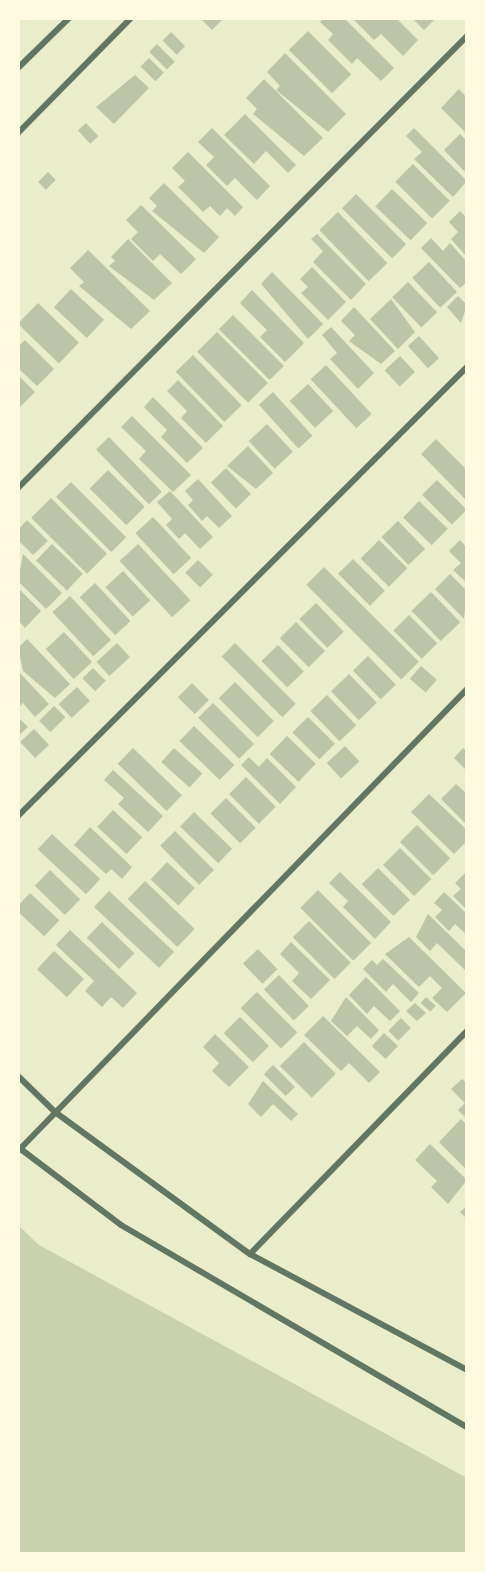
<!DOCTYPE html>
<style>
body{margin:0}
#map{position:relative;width:485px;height:1572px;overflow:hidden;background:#e9edc9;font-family:Rubik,sans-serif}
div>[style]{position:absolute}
.green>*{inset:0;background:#cad2ad}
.building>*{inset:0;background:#bcc5a7;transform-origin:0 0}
.minor>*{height:6px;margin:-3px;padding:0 3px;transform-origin:3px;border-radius:3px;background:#617663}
span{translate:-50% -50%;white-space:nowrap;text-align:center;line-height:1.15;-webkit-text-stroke:6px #fefae0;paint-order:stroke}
.frame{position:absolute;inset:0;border:20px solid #fefae0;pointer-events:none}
</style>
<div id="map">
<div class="green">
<i style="clip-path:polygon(18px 1225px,39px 1245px,467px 1478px,467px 1554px,18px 1554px)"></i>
</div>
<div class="building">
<i style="clip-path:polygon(200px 18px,224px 18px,212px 30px)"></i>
<i style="clip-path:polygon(324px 18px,344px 18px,394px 68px,381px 81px,357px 58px,352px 64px,328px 40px,333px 34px,320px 22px)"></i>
<i style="clip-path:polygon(352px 18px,396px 18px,418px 40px,403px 56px,381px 34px,374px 40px)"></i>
<i style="clip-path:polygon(412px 18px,436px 18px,424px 30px)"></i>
<i style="left:308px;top:31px;width:61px;height:27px;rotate:45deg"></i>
<i style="left:171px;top:32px;width:20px;height:12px;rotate:45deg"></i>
<i style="left:157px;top:44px;width:25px;height:11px;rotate:45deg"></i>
<i style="clip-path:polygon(285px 53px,346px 114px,328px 132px,276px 90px,280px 86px,267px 72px)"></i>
<i style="left:149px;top:58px;width:21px;height:12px;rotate:45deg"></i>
<i style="clip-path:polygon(135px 75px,149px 88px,114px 124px,96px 107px)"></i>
<i style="clip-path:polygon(264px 79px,323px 138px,304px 156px,253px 114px,257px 109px,246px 98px)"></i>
<i style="clip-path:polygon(459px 89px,467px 98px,467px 134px,441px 108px)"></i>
<i style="clip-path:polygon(245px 114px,296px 165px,288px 173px,266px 151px,254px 164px,224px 135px)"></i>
<i style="left:86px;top:123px;width:18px;height:11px;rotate:47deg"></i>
<i style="clip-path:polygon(212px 128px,270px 186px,257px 200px,235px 178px,227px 186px,206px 165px,214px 157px,198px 142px)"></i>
<i style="clip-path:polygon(414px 128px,467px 181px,453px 197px,414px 159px,422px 152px,406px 136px)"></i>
<i style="clip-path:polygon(460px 134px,467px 141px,467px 174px,444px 150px)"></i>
<i style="clip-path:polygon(188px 152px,243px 207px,235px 216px,227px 208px,220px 216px,210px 206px,203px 212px,178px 187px,185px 181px,172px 168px)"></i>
<i style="left:413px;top:164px;width:52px;height:25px;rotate:45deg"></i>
<i style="left:48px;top:172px;width:11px;height:14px;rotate:45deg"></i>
<i style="clip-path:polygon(164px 183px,219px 237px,204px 253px,152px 211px,157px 206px,149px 198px)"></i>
<i style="left:392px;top:189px;width:49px;height:24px;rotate:44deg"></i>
<i style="left:356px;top:194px;width:71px;height:20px;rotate:45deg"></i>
<i style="clip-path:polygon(141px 205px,196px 259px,181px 274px,160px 254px,153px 261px,131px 239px,138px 232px,126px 220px)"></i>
<i style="clip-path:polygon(460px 211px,467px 218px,465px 255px,451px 239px,458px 232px,449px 222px)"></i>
<i style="left:338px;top:212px;width:71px;height:26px;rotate:46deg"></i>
<i style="clip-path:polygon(317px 234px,366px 284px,351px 300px,313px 262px,323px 251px,311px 239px)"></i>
<i style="clip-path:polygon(431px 238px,443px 251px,450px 243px,467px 262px,467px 282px,460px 288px,421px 248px)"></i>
<i style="clip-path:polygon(128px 239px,172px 283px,154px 300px,109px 266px,115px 261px,111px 257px)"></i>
<i style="clip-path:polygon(88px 250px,150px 311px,131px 329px,79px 286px,84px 282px,70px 268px)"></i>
<i style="left:429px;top:262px;width:41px;height:23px;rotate:47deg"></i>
<i style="clip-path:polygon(312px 267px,346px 302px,328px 320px,301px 293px,308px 287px,300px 279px)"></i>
<i style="clip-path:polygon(272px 272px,323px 324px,308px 339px,261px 284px)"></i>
<i style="left:408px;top:282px;width:42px;height:22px;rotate:46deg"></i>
<i style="left:71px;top:289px;width:45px;height:25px;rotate:43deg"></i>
<i style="clip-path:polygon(252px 290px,304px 343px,285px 362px,260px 337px,267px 330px,240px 303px)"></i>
<i style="clip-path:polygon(458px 296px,467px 305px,461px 323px,447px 307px)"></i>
<i style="clip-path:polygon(391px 299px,415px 332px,398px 349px,370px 319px)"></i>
<i style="left:38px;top:303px;width:57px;height:29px;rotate:44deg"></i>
<i style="clip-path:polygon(354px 307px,395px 351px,381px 364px,349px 341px,355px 335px,341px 321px)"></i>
<i style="left:233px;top:315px;width:72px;height:20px;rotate:45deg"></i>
<i style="clip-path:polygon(331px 327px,374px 373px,358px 389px,330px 359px,337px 353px,322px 335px)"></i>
<i style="left:217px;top:332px;width:72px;height:28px;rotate:45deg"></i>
<i style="left:419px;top:336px;width:30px;height:15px;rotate:48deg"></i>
<i style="clip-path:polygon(25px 340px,54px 369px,37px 386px,18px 368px,18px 347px)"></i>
<i style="left:193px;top:355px;width:70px;height:24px;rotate:46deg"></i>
<i style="left:400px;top:356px;width:22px;height:21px;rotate:47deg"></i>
<i style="left:326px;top:365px;width:67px;height:21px;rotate:47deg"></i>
<i style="clip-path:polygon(18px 375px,35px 392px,18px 409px)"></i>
<i style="clip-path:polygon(178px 380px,223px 426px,206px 443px,181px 418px,187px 411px,167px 391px)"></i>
<i style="left:308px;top:384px;width:37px;height:25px;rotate:47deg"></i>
<i style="left:273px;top:392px;width:59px;height:19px;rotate:48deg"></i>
<i style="clip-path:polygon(153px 397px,203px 448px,187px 463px,161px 437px,167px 430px,144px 407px)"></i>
<i style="clip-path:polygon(132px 416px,191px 475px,173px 492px,139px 459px,146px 451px,121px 427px)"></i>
<i style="left:267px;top:424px;width:38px;height:25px;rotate:47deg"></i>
<i style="left:109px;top:437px;width:76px;height:18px;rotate:46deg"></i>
<i style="clip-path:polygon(436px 439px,467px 470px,467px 501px,421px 454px)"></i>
<i style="clip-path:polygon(248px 446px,273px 473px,256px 489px,227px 466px)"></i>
<i style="left:226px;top:468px;width:36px;height:21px;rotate:46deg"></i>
<i style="left:108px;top:470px;width:52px;height:26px;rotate:45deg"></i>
<i style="clip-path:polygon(198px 479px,232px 516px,219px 528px,207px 516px,202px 521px,188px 505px,193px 500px,185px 491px)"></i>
<i style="left:437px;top:480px;width:42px;height:21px;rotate:45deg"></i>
<i style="left:71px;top:482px;width:78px;height:21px;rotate:45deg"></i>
<i style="clip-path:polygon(170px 491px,213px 537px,200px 549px,185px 533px,179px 539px,166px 525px,172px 519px,157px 502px)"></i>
<i style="left:51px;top:498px;width:79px;height:28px;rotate:45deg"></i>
<i style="left:419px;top:501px;width:40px;height:23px;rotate:44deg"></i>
<i style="left:153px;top:517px;width:56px;height:24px;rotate:47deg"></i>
<i style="clip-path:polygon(27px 520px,48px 541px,33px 555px,18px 540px,18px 530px)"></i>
<i style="left:398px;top:521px;width:39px;height:23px;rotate:46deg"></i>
<i style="left:379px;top:540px;width:40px;height:26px;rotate:45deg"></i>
<i style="clip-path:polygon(460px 540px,467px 548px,467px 583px,453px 570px,461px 563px,449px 551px)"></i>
<i style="left:52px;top:544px;width:43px;height:23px;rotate:44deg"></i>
<i style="left:138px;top:544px;width:77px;height:25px;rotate:47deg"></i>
<i style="clip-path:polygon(23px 554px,62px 593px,46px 609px,18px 581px)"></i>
<i style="left:353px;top:559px;width:45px;height:21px;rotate:45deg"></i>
<i style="left:198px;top:560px;width:21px;height:18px;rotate:45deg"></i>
<i style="left:324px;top:567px;width:134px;height:25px;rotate:45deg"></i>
<i style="left:123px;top:571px;width:40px;height:24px;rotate:47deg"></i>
<i style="clip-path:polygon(450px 574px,467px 591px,464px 619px,435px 589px)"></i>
<i style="left:95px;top:583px;width:52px;height:21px;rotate:47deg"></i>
<i style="clip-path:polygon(18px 588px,41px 611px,25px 628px,18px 620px)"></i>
<i style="left:431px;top:592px;width:42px;height:27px;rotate:46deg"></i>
<i style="left:70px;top:596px;width:60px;height:24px;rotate:47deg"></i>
<i style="left:316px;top:603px;width:40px;height:23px;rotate:46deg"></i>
<i style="left:409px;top:615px;width:40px;height:22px;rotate:45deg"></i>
<i style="left:296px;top:622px;width:41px;height:23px;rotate:45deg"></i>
<i style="left:64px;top:632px;width:41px;height:25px;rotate:47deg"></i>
<i style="clip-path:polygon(27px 639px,70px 684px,55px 698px,23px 671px,18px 648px)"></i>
<i style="left:117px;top:643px;width:19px;height:28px;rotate:47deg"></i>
<i style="left:235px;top:643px;width:86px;height:19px;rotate:45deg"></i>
<i style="left:278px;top:645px;width:37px;height:23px;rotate:46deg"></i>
<i style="left:368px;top:656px;width:40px;height:21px;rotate:46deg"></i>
<i style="left:421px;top:666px;width:21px;height:17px;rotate:41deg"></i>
<i style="left:93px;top:668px;width:18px;height:15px;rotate:45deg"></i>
<i style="clip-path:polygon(18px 671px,49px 704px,35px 717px,23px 703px,18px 708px)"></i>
<i style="left:349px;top:674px;width:40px;height:25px;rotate:46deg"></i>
<i style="left:235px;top:682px;width:55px;height:23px;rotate:45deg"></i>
<i style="left:192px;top:683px;width:24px;height:20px;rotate:45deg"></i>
<i style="left:77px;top:687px;width:19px;height:25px;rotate:47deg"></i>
<i style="left:327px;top:695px;width:42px;height:23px;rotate:46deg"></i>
<i style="left:213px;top:703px;width:58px;height:21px;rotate:45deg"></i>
<i style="left:54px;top:706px;width:16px;height:21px;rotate:45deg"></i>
<i style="clip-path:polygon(18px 717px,28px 727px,18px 736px)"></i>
<i style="left:308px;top:717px;width:38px;height:22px;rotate:45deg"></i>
<i style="left:194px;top:726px;width:56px;height:21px;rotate:44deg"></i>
<i style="left:34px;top:729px;width:22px;height:19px;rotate:47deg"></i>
<i style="left:287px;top:736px;width:40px;height:25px;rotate:44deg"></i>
<i style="left:345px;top:746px;width:21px;height:25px;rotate:47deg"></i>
<i style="left:133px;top:748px;width:68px;height:22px;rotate:44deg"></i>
<i style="left:174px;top:748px;width:38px;height:19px;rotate:42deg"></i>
<i style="clip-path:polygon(463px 748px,467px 752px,467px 771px,454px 758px)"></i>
<i style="clip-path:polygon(249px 757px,259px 767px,267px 758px,296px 787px,280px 804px,241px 765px)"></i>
<i style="clip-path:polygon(113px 770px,163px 816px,148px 832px,118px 804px,124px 798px,104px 780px)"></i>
<i style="left:246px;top:777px;width:42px;height:24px;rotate:45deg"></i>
<i style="clip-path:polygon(456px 784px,467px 794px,467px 825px,441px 799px)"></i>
<i style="clip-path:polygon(429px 794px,467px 830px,467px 841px,454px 854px,411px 812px)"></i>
<i style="left:226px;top:798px;width:42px;height:22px;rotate:45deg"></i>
<i style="left:113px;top:810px;width:40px;height:23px;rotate:43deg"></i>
<i style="left:194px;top:812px;width:53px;height:20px;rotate:44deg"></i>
<i style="left:417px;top:825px;width:47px;height:24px;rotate:45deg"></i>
<i style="clip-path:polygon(90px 827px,132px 867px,122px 879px,111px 869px,106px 874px,74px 845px)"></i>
<i style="left:175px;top:831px;width:55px;height:21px;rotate:45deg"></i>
<i style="left:52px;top:834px;width:66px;height:21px;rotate:43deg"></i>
<i style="left:400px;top:848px;width:44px;height:24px;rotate:45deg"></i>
<i style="left:167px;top:862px;width:38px;height:24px;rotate:43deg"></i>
<i style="left:378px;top:868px;width:45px;height:23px;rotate:45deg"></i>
<i style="left:50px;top:870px;width:42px;height:22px;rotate:44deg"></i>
<i style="clip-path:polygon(340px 872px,391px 922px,375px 939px,343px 907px,348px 901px,329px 883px)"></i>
<i style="clip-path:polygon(466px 872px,467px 873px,467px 910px,453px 896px,461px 889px,455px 883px)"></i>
<i style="left:145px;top:881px;width:69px;height:25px;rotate:44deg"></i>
<i style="left:318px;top:890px;width:75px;height:25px;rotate:45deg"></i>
<i style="left:109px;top:891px;width:89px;height:22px;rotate:43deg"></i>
<i style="clip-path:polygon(444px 892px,467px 914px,467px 935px,455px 924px,449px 931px,435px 917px,442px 910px,434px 903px)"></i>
<i style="left:30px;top:893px;width:40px;height:22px;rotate:43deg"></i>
<i style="clip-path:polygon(428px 914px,467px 952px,467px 972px,437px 943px,430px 951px,416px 937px)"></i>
<i style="left:309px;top:921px;width:59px;height:23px;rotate:45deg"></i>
<i style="left:102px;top:922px;width:45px;height:22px;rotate:44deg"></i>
<i style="clip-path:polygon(70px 930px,137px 993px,123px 1008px,111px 997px,102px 1007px,85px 991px,94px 981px,56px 945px)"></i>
<i style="clip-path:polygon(409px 937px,466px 993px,447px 1012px,432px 998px,442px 988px,430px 976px,419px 987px,385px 954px)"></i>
<i style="clip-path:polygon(291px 942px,330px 980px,311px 999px,292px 981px,299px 973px,280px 954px)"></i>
<i style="left:258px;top:949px;width:28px;height:21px;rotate:46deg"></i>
<i style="left:54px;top:951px;width:41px;height:25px;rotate:43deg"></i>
<i style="clip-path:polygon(383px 959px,419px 993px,411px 1002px,393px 984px,386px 992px,363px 969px,372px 960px,377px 965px)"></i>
<i style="left:279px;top:975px;width:43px;height:21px;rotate:46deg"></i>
<i style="clip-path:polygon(366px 977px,400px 1011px,390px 1021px,374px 1006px,367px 1014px,349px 995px)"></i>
<i style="left:257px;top:992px;width:57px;height:23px;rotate:45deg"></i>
<i style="clip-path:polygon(346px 997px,379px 1030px,371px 1039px,357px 1026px,347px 1036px,331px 1021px)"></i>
<i style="left:426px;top:997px;width:13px;height:8px;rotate:42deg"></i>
<i style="clip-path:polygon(415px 1003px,426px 1013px,417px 1021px,406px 1011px)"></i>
<i style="clip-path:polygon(323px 1016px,380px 1072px,369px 1083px,349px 1063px,341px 1071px,304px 1035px)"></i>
<i style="left:240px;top:1017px;width:41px;height:23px;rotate:45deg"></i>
<i style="left:401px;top:1018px;width:14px;height:18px;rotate:45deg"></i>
<i style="left:384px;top:1033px;width:19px;height:18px;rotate:43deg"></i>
<i style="clip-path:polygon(215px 1034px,249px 1067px,229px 1087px,212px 1071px,219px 1063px,203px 1047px)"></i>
<i style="left:304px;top:1042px;width:45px;height:34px;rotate:45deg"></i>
<i style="left:273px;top:1065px;width:31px;height:13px;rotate:45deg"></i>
<i style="clip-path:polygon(462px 1079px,467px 1083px,467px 1119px,458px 1110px,465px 1103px,451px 1089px)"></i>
<i style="clip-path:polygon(263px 1081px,298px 1114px,291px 1121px,273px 1104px,261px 1117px,248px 1104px)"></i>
<i style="clip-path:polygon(461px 1119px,467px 1125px,467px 1170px,439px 1142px)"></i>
<i style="clip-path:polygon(430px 1144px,467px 1180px,448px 1204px,431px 1187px,437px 1181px,415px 1160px)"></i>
<i style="clip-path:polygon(467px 1206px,467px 1219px,460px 1212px)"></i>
</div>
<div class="minor">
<i style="left:18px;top:68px;width:71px;rotate:-44.4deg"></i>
<i style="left:18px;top:133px;width:161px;rotate:-45.5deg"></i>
<i style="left:18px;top:488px;width:637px;rotate:-45.19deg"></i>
<i style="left:18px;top:816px;width:635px;rotate:-45deg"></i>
<i style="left:18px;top:1076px;width:52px;rotate:44.2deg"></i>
<i style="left:55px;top:1112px;width:241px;rotate:36.1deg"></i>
<i style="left:250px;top:1254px;width:246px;rotate:28.1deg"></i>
<i style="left:18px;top:1147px;width:129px;rotate:37.1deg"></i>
<i style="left:121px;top:1225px;width:401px;rotate:30.3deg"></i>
<i style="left:20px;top:1149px;width:641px;rotate:-45.82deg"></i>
<i style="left:250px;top:1254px;width:311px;rotate:-45.8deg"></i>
</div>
<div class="frame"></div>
</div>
